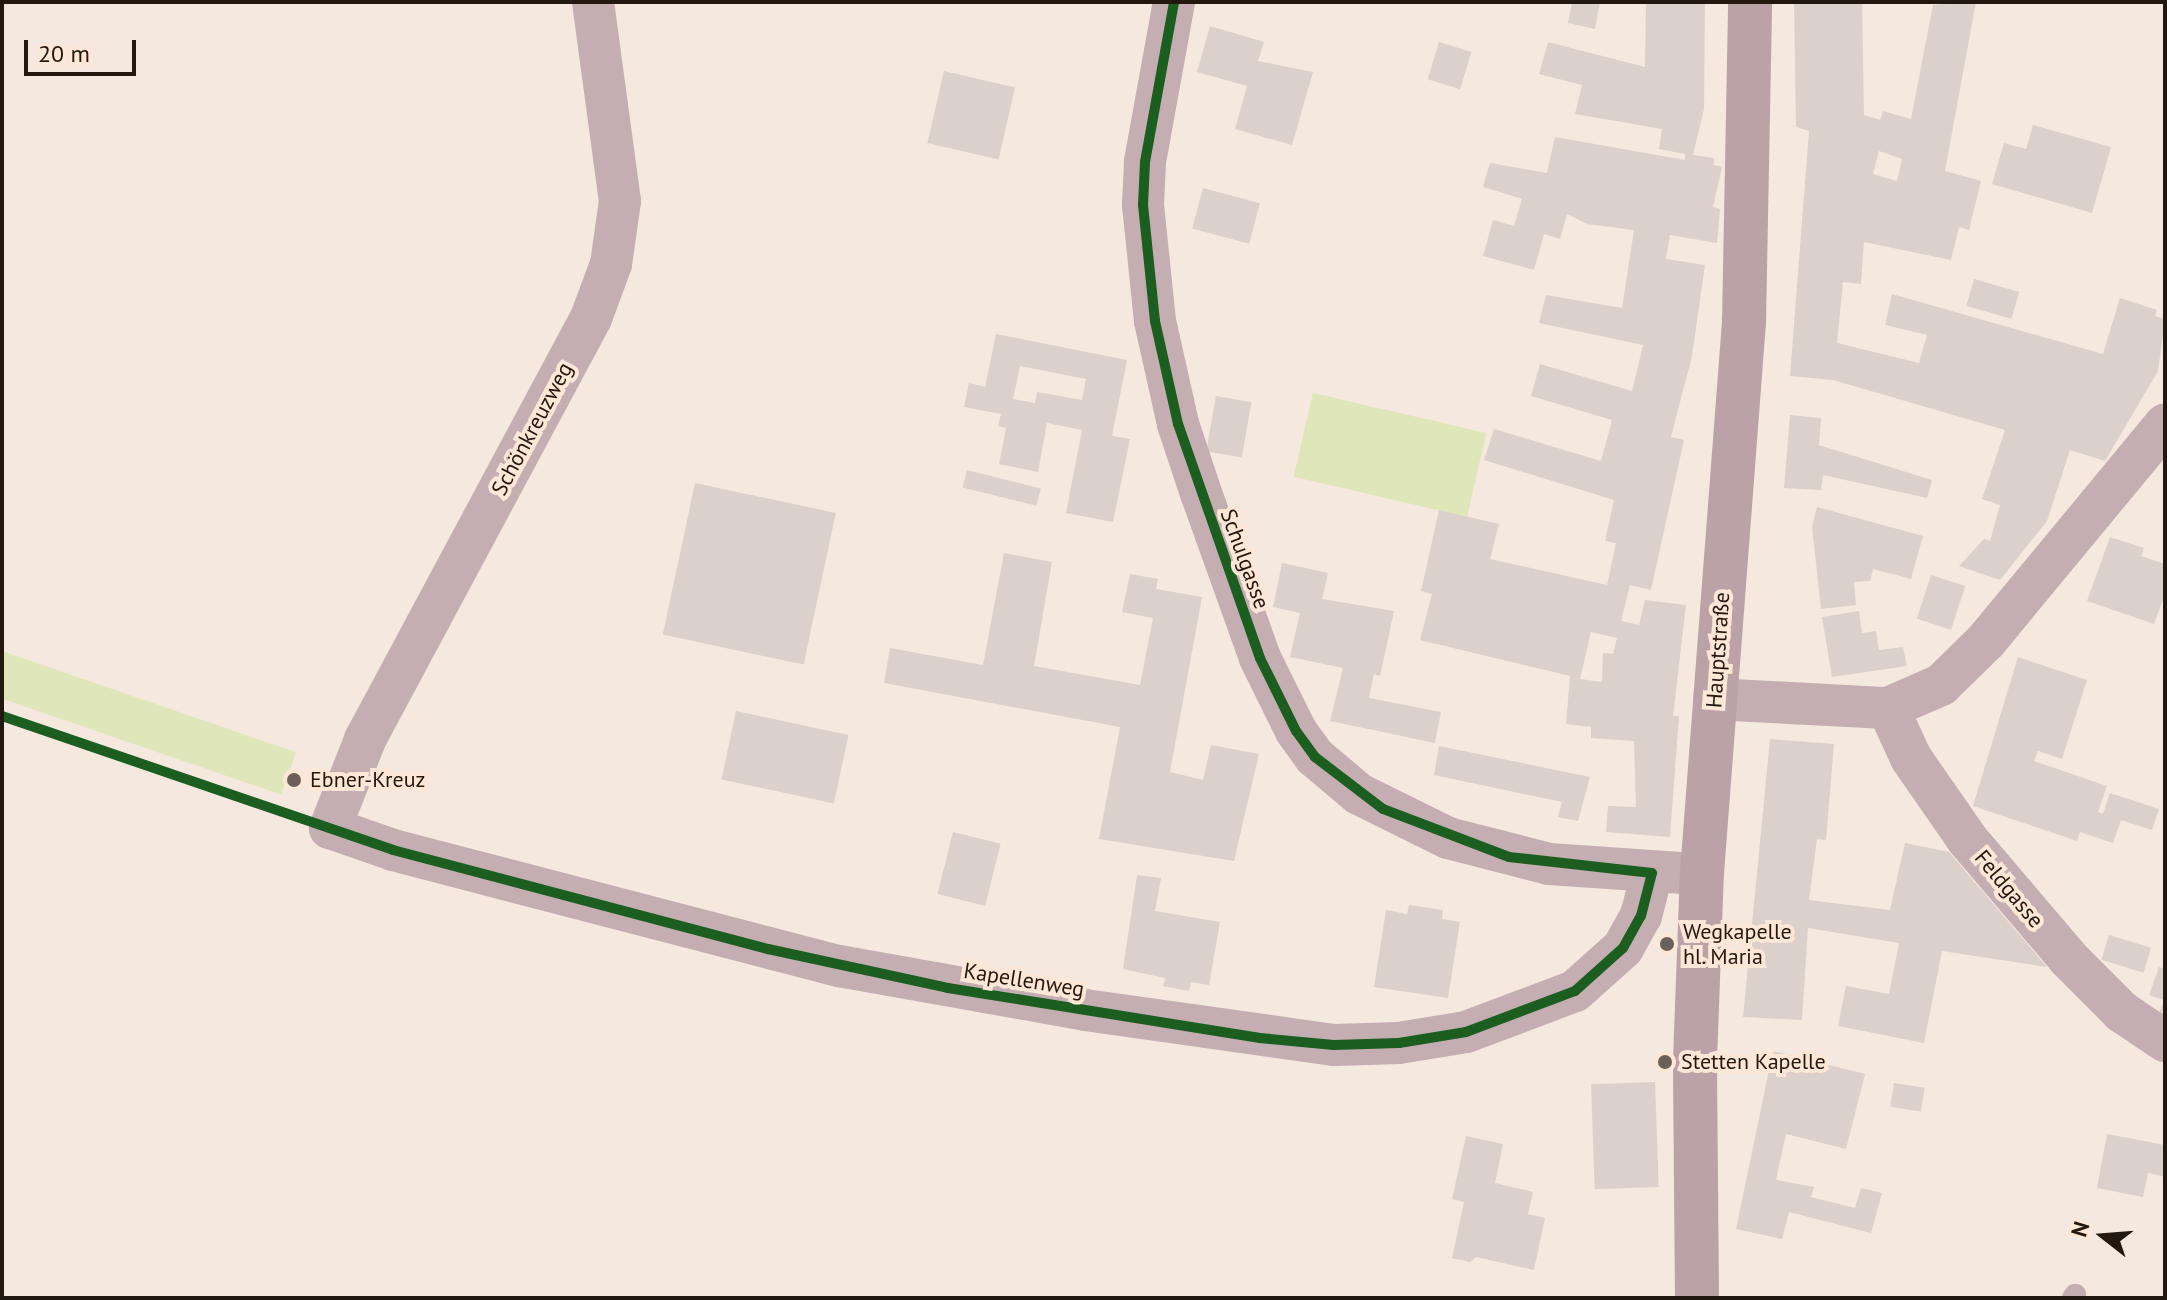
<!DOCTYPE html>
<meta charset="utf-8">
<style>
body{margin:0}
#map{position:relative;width:2167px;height:1300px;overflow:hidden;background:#f5e8df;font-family:"PT Sans",sans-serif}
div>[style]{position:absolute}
.green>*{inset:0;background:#dfe7ba;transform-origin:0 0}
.building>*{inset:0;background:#dcd0ca;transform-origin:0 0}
.round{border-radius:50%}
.lane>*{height:22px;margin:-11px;padding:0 11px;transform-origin:11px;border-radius:11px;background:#c4aeb2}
.street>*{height:42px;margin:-21px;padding:0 21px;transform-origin:21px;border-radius:21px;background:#c4aeb2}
.secondary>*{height:44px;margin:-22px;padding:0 22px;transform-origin:22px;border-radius:22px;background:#baa2a6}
.cycleway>*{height:10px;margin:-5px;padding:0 5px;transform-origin:5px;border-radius:5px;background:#1b5e20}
.dots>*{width:22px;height:22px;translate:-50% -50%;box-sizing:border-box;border:4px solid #fee7d6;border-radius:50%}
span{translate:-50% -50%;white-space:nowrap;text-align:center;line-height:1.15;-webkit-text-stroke:8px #fee7d6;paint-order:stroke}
.street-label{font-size:22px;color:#221810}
.poi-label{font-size:22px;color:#221810}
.left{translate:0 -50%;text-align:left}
.frame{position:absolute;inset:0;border:4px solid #221810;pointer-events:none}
.north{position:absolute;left:2063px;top:1196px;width:80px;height:80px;-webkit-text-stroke:6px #fee7d6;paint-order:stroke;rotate:287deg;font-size:22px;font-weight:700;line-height:32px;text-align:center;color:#221810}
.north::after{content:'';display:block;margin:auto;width:28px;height:36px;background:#221810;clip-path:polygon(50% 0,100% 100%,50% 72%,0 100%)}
.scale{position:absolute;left:24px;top:40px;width:112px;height:36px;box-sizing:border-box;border:4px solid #221810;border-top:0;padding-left:10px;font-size:24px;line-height:28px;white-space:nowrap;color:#221810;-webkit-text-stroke:6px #fee7d6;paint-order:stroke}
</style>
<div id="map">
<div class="green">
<i style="left:1313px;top:393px;width:178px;height:86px;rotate:13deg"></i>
<i style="left:2px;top:651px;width:311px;height:45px;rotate:19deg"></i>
</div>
<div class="building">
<i style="clip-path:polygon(1572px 2px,1600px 2px,1595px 29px,1568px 23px)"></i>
<i style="clip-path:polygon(evenodd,1646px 2px,1705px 4px,1704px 109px,1693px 155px,1714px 158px,1714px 165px,1722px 167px,1713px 207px,1720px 209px,1717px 243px,1670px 235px,1666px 259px,1705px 265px,1692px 356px,1671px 437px,1684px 440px,1651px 590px,1630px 585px,1621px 621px,1639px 625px,1645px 600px,1686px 605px,1673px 716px,1679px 716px,1670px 837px,1606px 832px,1608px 806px,1636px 807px,1634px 741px,1591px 738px,1591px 727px,1566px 724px,1570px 676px,1420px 640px,1432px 594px,1421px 591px,1439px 510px,1499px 524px,1490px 559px,1607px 585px,1616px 543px,1605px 541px,1614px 500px,1484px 460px,1494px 429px,1601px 461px,1612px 420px,1531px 396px,1540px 364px,1632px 391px,1643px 345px,1539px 323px,1546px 295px,1622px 308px,1634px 230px,1587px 224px,1567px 214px,1560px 239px,1544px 234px,1534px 270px,1483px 256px,1493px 220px,1514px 226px,1522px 199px,1483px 187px,1490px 163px,1547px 173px,1555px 137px,1685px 160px,1685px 154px,1659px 149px,1662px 129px,1575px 114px,1582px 85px,1539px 74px,1548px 42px,1645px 67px,1646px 2px,1591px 632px,1617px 638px,1613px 654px,1603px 653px,1602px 682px,1580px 679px,1591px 632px)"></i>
<i style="clip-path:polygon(evenodd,1794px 2px,1862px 2px,1864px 115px,1880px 120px,1883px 111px,1911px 119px,1933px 5px,1976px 2px,1945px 171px,1981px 181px,1969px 230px,1959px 227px,1951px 260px,1864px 242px,1861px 284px,1843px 282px,1837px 343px,1919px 363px,1927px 335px,1885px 325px,1892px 294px,2103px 354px,2120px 298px,2157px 310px,2155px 316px,2165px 319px,2158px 371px,2105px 461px,2070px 450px,2047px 521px,2000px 580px,1959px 566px,1984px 539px,1990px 541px,2000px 505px,1982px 499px,2005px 430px,1833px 380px,1790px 376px,1809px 131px,1796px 127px,1794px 2px,1879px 151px,1902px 159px,1897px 181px,1873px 174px,1879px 151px)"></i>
<i style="clip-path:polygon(1210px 26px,1264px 42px,1258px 61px,1313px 72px,1292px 145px,1235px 129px,1247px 86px,1197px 72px)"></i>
<i style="left:1439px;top:42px;width:34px;height:39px;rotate:17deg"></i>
<i style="left:944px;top:71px;width:73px;height:74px;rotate:13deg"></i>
<i style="clip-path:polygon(2033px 125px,2111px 147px,2092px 213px,1992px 184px,2004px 143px,2026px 149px)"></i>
<i style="left:1203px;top:188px;width:59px;height:42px;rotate:15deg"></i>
<i style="left:1974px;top:279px;width:47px;height:28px;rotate:16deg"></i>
<i style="clip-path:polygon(evenodd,996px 334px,1127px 360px,1112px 436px,1130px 439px,1113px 522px,1066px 513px,1082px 430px,1047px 423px,1038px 472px,999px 464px,1006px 428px,998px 426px,1001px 414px,964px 407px,969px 383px,985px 387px,996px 334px,1020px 366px,1086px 379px,1082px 400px,1037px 392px,1035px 403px,1013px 399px,1020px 366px)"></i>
<i style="left:1216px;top:396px;width:36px;height:56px;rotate:10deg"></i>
<i style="clip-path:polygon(1790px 415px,1821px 418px,1819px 445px,1932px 480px,1927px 498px,1823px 475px,1821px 490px,1784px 488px)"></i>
<i style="left:967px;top:470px;width:76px;height:18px;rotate:14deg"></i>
<i style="left:695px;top:483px;width:144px;height:155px;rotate:12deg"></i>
<i style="clip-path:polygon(1817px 507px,1923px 536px,1911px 579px,1873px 569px,1870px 581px,1854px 582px,1856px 605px,1821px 609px,1812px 527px)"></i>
<i style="clip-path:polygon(2110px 537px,2144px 548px,2141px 556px,2165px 564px,2165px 594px,2154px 624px,2087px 601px)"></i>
<i style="clip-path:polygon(1004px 553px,1052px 562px,1034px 666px,1140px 685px,1153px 618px,1122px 612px,1130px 574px,1158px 579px,1156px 589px,1202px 597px,1170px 772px,1203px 780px,1211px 745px,1259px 754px,1234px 861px,1099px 839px,1120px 727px,884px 683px,890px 648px,983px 665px)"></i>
<i style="clip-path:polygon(1282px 563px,1328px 573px,1322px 599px,1394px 611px,1380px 676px,1374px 674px,1369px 698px,1441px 712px,1435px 743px,1330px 721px,1343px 668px,1290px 657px,1300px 613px,1273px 607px)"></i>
<i style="left:1931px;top:575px;width:36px;height:46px;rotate:18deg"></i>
<i style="clip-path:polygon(1859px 611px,1862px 633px,1876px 631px,1879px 650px,1903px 647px,1907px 666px,1832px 677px,1822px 617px)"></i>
<i style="clip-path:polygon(2018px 657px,2087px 680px,2062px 759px,2038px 751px,2034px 761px,2107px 786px,2098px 812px,2103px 814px,2110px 793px,2159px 809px,2152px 830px,2121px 820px,2113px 843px,2080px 832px,2077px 841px,1973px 806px)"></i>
<i style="left:736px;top:711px;width:115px;height:70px;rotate:12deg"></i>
<i style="clip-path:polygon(1770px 739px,1834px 744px,1826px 840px,1817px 839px,1809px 900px,1890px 910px,1905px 843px,1949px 852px,2047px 967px,1942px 951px,1924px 1043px,1838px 1026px,1846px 986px,1889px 994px,1899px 943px,1808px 928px,1802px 1020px,1743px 1017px)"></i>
<i style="clip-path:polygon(1439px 746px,1590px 777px,1578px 821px,1558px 817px,1562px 802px,1434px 775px)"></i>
<i style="left:953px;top:832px;width:49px;height:64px;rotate:14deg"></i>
<i style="clip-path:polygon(1137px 875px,1161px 878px,1155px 911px,1220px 922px,1209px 985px,1191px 982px,1189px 991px,1163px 986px,1165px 978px,1123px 969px)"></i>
<i style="clip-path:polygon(1409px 905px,1443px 910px,1442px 919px,1460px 922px,1448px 998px,1374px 987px,1386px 910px,1407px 914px)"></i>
<i style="left:2109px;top:935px;width:44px;height:26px;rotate:17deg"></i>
<i class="round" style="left:1660px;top:936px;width:16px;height:16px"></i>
<i style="clip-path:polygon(2159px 967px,2165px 969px,2165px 1018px,2158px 1016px,2164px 1000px,2149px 995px)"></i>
<i style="clip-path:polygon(1773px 1051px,1865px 1074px,1846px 1149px,1786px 1134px,1776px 1180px,1814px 1187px,1811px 1197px,1855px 1208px,1861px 1188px,1882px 1193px,1871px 1233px,1789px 1212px,1782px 1239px,1736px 1229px)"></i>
<i style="left:1655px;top:1082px;width:105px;height:64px;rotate:88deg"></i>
<i style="left:1894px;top:1083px;width:31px;height:24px;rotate:9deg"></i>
<i style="clip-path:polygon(2107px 1134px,2165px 1145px,2165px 1177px,2148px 1173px,2143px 1197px,2097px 1188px)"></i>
<i style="clip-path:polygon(1466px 1136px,1503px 1144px,1495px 1183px,1533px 1192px,1528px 1214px,1545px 1218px,1534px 1270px,1476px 1257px,1470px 1262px,1452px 1258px,1464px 1202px,1452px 1199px)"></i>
</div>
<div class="lane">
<i style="left:2073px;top:1298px;width:4px;rotate:-56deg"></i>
</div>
<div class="street">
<i style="left:593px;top:2px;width:201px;rotate:82.3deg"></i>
<i style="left:620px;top:201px;width:64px;rotate:98.1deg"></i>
<i style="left:611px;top:264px;width:58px;rotate:110.3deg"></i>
<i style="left:591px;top:318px;width:479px;rotate:118.2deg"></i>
<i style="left:365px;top:740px;width:95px;rotate:111.7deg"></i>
<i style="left:330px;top:828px;width:67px;rotate:19.2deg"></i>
<i style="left:393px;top:850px;width:461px;rotate:14.6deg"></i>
<i style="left:839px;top:966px;width:250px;rotate:10.1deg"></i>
<i style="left:1085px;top:1010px;width:251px;rotate:8deg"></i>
<i style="left:1334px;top:1045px;width:65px;rotate:-1.8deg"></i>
<i style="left:1399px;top:1043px;width:68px;rotate:-9.3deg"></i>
<i style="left:1466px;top:1032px;width:116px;rotate:-20.6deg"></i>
<i style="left:1575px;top:991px;width:64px;rotate:-41.9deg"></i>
<i style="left:1623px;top:948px;width:37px;rotate:-61deg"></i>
<i style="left:1641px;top:916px;width:44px;rotate:-75.7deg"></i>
<i style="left:1174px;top:2px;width:163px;rotate:100.3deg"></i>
<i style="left:1145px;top:162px;width:43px;rotate:92.7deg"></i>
<i style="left:1143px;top:205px;width:117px;rotate:84.1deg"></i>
<i style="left:1155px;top:321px;width:106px;rotate:77.4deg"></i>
<i style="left:1178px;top:424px;width:73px;rotate:71.6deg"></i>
<i style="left:1201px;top:493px;width:175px;rotate:70.3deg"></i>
<i style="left:1260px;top:658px;width:81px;rotate:63.7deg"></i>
<i style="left:1296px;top:731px;width:32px;rotate:54deg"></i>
<i style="left:1315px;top:757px;width:57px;rotate:40.1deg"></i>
<i style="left:1359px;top:794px;width:99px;rotate:26.3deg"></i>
<i style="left:1448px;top:838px;width:104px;rotate:14.4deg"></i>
<i style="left:1549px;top:864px;width:131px;rotate:3.9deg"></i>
<i style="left:1714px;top:699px;width:174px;rotate:3deg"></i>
<i style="left:1888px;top:708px;width:58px;rotate:-23.5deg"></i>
<i style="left:1941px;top:685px;width:63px;rotate:-44.4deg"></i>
<i style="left:1986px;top:641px;width:281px;rotate:-50.4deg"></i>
<i style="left:1888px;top:708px;width:55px;rotate:65.3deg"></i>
<i style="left:1911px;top:758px;width:98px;rotate:55.3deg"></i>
<i style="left:1967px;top:839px;width:157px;rotate:49.6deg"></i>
<i style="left:2069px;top:959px;width:75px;rotate:45deg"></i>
<i style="left:2122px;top:1012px;width:52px;rotate:34deg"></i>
</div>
<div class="secondary">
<i style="left:1697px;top:1298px;width:237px;rotate:-90.5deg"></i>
<i style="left:1695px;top:1061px;width:188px;rotate:-87.9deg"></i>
<i style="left:1702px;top:873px;width:553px;rotate:-85.64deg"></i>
<i style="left:1744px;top:322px;width:320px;rotate:-88.9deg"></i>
</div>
<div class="cycleway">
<i style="left:2px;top:716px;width:413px;rotate:18.9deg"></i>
<i style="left:393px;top:850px;width:388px;rotate:14.8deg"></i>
<i style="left:768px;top:949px;width:184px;rotate:12.2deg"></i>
<i style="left:948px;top:988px;width:316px;rotate:9.1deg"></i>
<i style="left:1260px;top:1038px;width:74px;rotate:5.4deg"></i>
<i style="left:1334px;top:1045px;width:65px;rotate:-1.8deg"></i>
<i style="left:1399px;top:1043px;width:68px;rotate:-9.3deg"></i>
<i style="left:1466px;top:1032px;width:116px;rotate:-20.6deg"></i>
<i style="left:1575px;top:991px;width:64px;rotate:-41.9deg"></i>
<i style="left:1623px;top:948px;width:37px;rotate:-61deg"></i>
<i style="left:1641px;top:916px;width:44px;rotate:-75.7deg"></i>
<i style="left:1652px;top:873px;width:144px;rotate:-173.6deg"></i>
<i style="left:1509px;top:857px;width:135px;rotate:-159.1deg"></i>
<i style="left:1383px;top:809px;width:86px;rotate:-142.6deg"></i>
<i style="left:1315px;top:757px;width:32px;rotate:-126deg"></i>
<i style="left:1296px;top:731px;width:81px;rotate:-116.3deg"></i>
<i style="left:1260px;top:658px;width:248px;rotate:-109.3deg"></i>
<i style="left:1178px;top:424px;width:106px;rotate:-102.6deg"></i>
<i style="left:1155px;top:321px;width:117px;rotate:-95.9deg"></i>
<i style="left:1143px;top:205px;width:43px;rotate:-87.3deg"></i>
<i style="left:1145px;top:162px;width:163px;rotate:-79.7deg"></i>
</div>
<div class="dots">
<i style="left:294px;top:780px;background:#6c6158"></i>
<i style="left:1667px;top:944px;background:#6c6158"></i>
<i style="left:1665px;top:1062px;background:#6c6158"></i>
</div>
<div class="street-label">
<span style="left:532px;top:429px;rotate:-62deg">Schönkreuzweg</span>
<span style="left:1245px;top:559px;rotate:70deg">Schulgasse</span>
<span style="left:1718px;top:650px;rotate:-86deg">Hauptstraße</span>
<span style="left:2009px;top:889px;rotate:50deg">Feldgasse</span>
<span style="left:1024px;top:980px;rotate:9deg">Kapellenweg</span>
</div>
<div class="poi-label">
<span class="left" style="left:310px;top:780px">Ebner-Kreuz</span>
<span class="left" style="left:1683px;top:944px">Wegkapelle<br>hl. Maria</span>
<span class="left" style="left:1681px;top:1062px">Stetten Kapelle</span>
</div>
<div class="frame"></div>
<div class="north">N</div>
<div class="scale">20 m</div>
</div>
